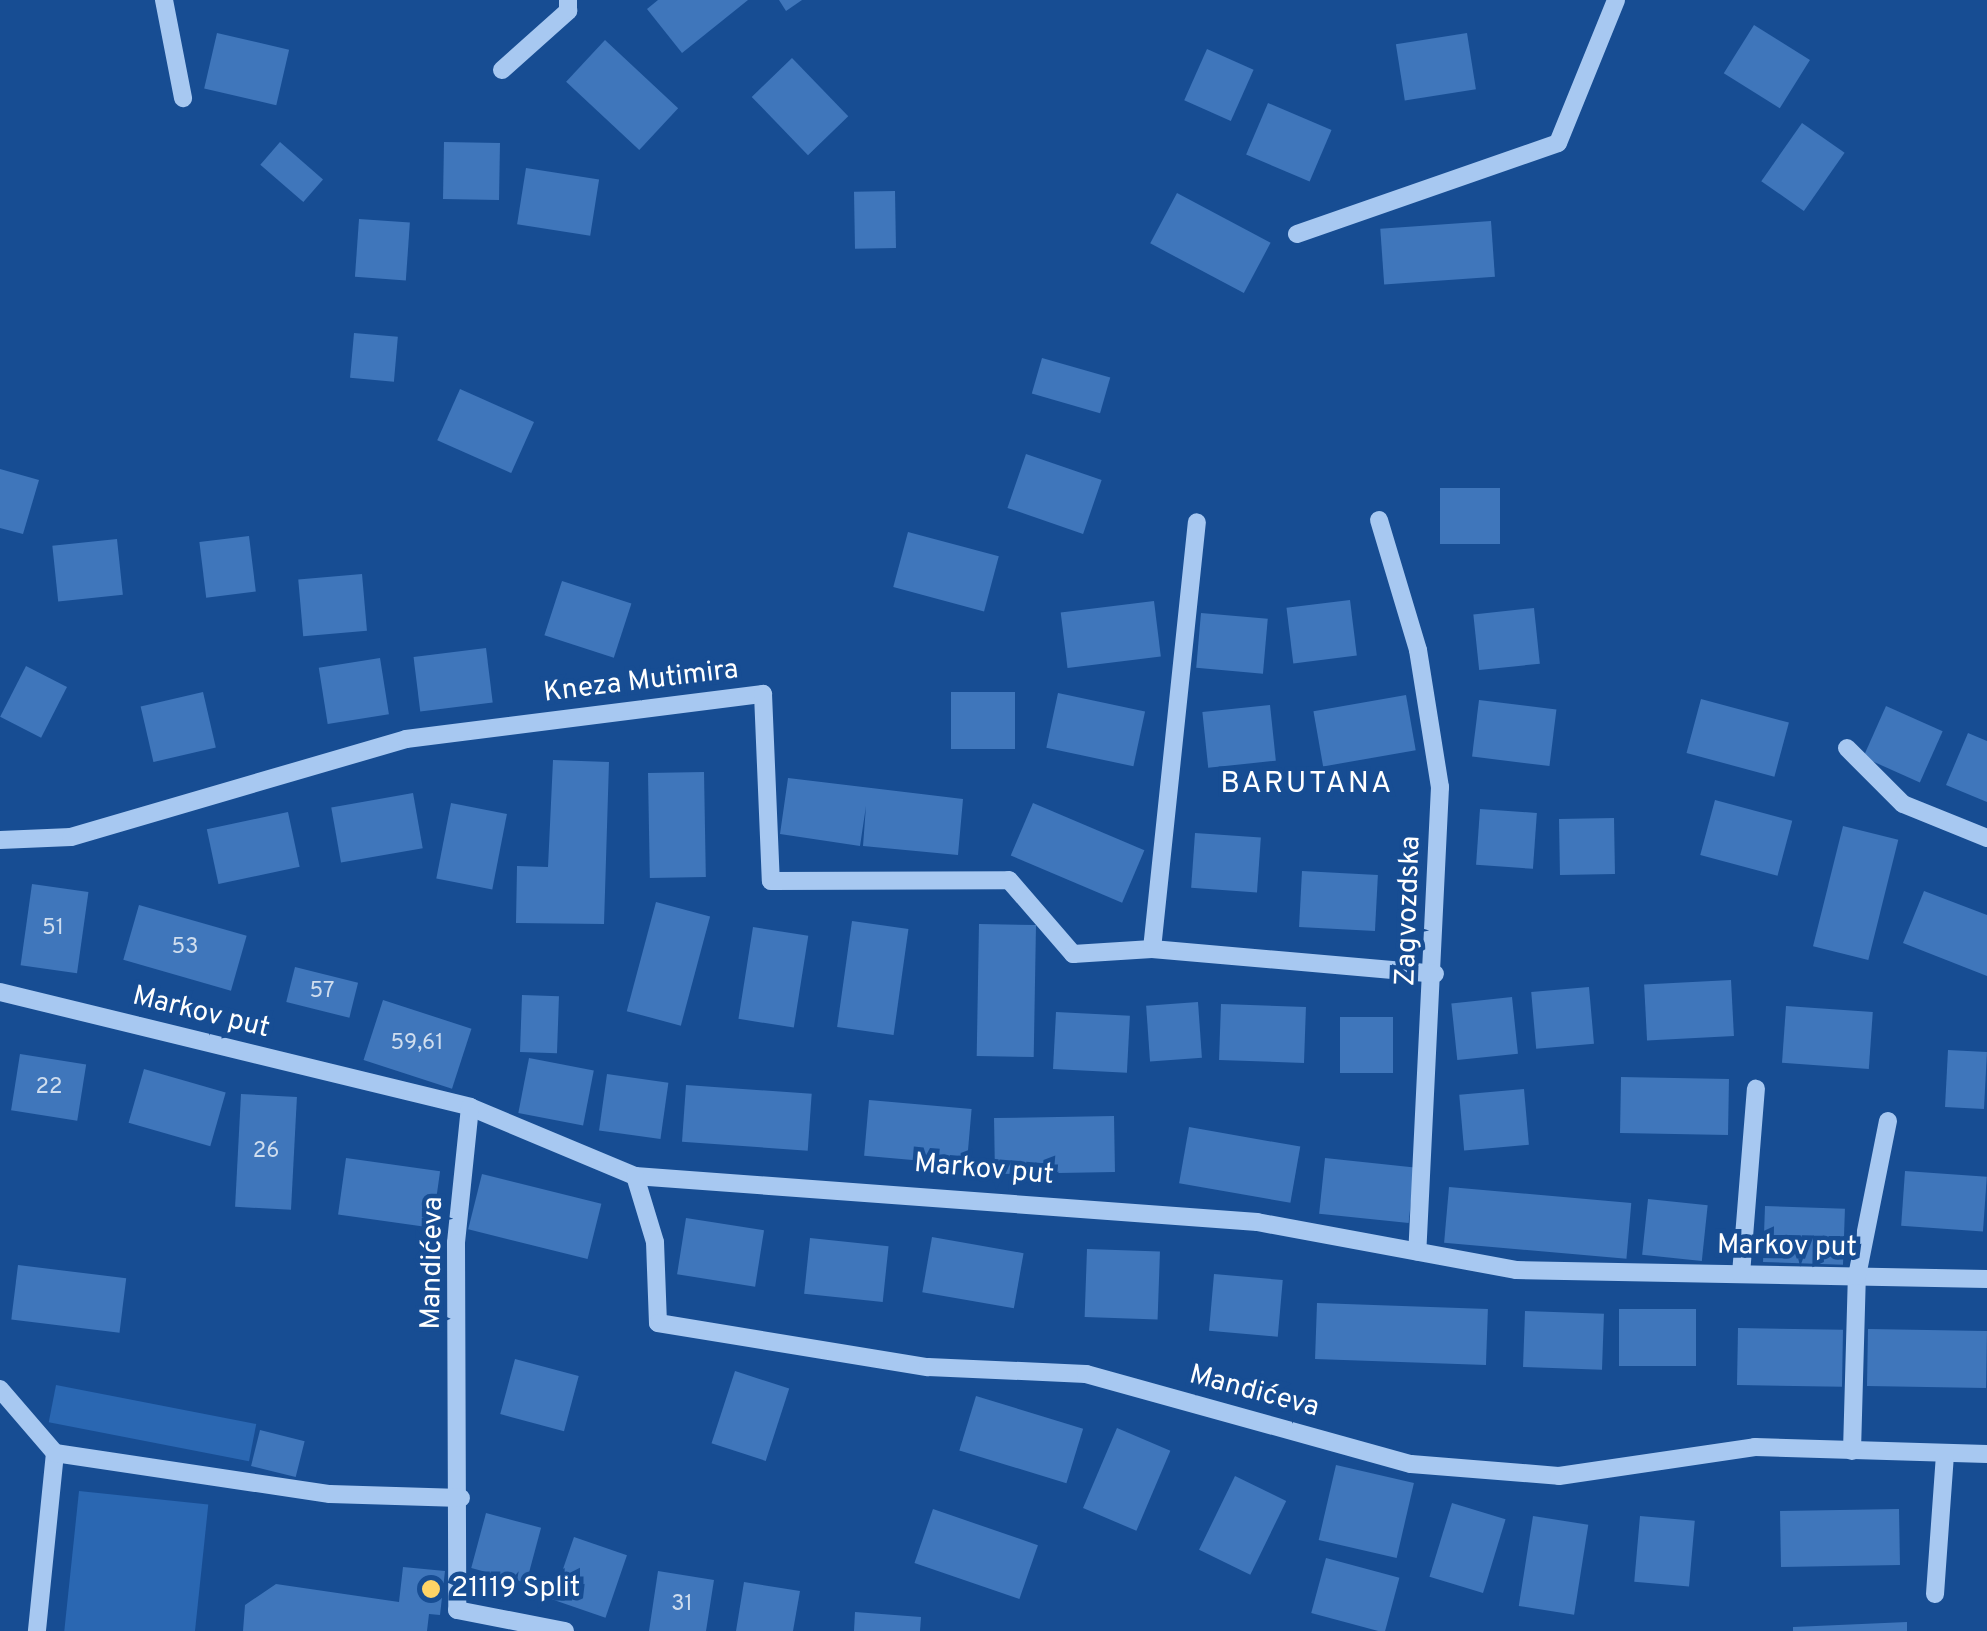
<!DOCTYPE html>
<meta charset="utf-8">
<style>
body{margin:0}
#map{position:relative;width:1987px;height:1631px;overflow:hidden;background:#174d93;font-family:Overpass,sans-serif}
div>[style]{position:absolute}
.green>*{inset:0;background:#2a67b2;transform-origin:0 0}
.building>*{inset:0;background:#3f76bb;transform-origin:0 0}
.minor>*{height:18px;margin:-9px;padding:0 9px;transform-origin:9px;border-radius:9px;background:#a7c8f1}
.dots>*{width:28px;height:28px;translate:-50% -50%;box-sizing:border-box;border:5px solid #174d93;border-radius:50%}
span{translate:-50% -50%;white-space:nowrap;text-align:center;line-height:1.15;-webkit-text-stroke:9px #174d93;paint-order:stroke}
.number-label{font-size:22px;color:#cfddee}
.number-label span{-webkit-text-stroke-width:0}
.street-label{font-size:28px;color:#fff}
.poi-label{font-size:28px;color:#fff}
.left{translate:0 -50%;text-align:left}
.neighbourhood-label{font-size:30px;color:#fff;letter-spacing:2.5px}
</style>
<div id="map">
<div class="green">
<i style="left:56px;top:1385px;width:204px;height:38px;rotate:11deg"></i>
<i style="left:79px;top:1491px;width:130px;height:141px;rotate:6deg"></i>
</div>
<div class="building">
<i style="clip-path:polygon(658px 0,748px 0,682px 53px,647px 9px)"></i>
<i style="clip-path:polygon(779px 0,802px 0,786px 11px)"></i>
<i style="left:1754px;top:25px;width:66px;height:57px;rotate:32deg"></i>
<i style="left:217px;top:33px;width:74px;height:57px;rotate:13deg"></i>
<i style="left:1467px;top:33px;width:57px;height:72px;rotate:81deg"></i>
<i style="left:605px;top:40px;width:100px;height:57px;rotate:43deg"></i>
<i style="left:1207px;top:49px;width:51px;height:56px;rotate:24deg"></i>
<i style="left:792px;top:58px;width:81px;height:56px;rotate:46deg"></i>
<i style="left:1268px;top:103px;width:69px;height:56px;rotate:23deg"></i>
<i style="left:1802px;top:123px;width:52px;height:71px;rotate:35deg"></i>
<i style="left:280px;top:142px;width:57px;height:30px;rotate:41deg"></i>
<i style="left:444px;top:142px;width:56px;height:57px;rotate:1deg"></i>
<i style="left:526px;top:168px;width:74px;height:57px;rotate:9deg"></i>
<i style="left:895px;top:191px;width:57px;height:41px;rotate:89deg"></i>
<i style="left:1177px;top:193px;width:106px;height:57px;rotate:28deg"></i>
<i style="left:359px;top:219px;width:51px;height:58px;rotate:4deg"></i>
<i style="left:1491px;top:221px;width:56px;height:111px;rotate:86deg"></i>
<i style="left:354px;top:333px;width:44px;height:45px;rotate:5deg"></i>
<i style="left:1042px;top:358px;width:71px;height:37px;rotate:16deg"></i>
<i style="left:460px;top:389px;width:81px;height:56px;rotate:24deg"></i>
<i style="left:1026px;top:454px;width:80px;height:57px;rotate:19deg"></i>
<i style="clip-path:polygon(0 469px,39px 480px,23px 534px,0 528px)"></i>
<i style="left:1500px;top:488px;width:56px;height:60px;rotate:90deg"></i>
<i style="left:908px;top:532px;width:94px;height:57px;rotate:15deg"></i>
<i style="left:249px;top:536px;width:56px;height:50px;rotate:83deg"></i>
<i style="left:117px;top:539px;width:56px;height:65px;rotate:84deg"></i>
<i style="left:362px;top:574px;width:57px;height:64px;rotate:85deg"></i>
<i style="left:562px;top:581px;width:73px;height:57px;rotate:18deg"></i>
<i style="left:1350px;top:600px;width:56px;height:64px;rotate:83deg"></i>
<i style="left:1154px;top:601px;width:56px;height:94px;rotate:83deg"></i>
<i style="left:1534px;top:608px;width:56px;height:61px;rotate:84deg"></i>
<i style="left:1201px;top:613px;width:67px;height:55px;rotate:5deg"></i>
<i style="left:486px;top:648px;width:55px;height:73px;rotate:83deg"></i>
<i style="left:380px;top:658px;width:57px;height:62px;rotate:81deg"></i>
<i style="left:26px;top:666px;width:46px;height:57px;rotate:27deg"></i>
<i style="left:203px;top:692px;width:57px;height:64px;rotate:77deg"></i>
<i style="left:1015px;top:692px;width:57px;height:64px;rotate:90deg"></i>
<i style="left:1058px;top:693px;width:89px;height:56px;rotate:12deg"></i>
<i style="left:1406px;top:695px;width:56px;height:94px;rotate:80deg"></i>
<i style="left:1701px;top:699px;width:91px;height:56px;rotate:15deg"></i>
<i style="left:1479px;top:700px;width:78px;height:57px;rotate:7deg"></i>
<i style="left:1270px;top:705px;width:56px;height:68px;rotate:84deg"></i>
<i style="left:1886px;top:706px;width:62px;height:56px;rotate:24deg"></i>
<i style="clip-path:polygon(1968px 733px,1987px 741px,1987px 802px,1946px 785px)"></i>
<i style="clip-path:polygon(553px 760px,609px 762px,604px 924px,516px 923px,517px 866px,548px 867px)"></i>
<i style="left:704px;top:772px;width:105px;height:56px;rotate:89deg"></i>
<i style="clip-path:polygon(788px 778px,963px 799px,958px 855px,863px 846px,866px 806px,860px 846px,780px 834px)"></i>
<i style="left:413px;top:793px;width:56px;height:83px;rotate:80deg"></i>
<i style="left:1715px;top:800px;width:80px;height:57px;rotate:15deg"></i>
<i style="left:451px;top:803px;width:57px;height:77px;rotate:11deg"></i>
<i style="left:1033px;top:803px;width:121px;height:57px;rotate:23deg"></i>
<i style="left:1480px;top:809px;width:57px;height:56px;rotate:4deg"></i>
<i style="left:288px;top:812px;width:56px;height:83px;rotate:78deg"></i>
<i style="left:1614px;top:818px;width:56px;height:55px;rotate:89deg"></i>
<i style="left:1843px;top:826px;width:57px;height:124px;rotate:14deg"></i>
<i style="left:1195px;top:833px;width:66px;height:55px;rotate:4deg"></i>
<i style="left:1302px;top:871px;width:76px;height:56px;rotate:3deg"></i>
<i style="left:32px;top:884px;width:57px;height:82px;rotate:8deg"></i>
<i style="clip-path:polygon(1924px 891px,1987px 915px,1987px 976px,1903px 943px)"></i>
<i style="left:656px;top:902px;width:56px;height:113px;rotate:15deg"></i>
<i style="left:139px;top:905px;width:112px;height:57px;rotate:16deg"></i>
<i style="left:852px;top:921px;width:57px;height:107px;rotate:8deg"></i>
<i style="left:979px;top:924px;width:57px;height:132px;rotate:1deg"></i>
<i style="left:753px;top:927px;width:56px;height:93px;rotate:9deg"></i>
<i style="left:295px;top:967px;width:65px;height:36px;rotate:14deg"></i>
<i style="left:1731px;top:980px;width:56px;height:87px;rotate:87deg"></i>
<i style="left:1589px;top:987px;width:57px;height:58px;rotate:85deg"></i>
<i style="left:522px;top:995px;width:37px;height:57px;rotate:2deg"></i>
<i style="left:1512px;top:997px;width:57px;height:61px;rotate:84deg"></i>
<i style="left:383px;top:1000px;width:93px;height:63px;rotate:18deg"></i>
<i style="left:1198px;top:1002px;width:56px;height:52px;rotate:86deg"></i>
<i style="left:1221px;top:1004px;width:85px;height:56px;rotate:2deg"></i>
<i style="left:1786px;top:1006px;width:87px;height:57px;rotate:4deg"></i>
<i style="left:1056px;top:1012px;width:74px;height:57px;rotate:3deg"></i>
<i style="left:1340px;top:1017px;width:53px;height:56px"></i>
<i style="left:1948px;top:1050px;width:39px;height:57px;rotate:3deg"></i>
<i style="left:20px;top:1054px;width:67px;height:57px;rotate:9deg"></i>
<i style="left:529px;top:1058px;width:66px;height:56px;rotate:11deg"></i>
<i style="left:144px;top:1069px;width:85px;height:56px;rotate:16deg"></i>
<i style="left:607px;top:1074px;width:62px;height:57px;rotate:8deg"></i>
<i style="left:1621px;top:1077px;width:108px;height:56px;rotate:1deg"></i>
<i style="left:686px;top:1085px;width:126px;height:57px;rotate:4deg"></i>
<i style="left:1524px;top:1089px;width:56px;height:65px;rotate:85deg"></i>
<i style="left:241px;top:1094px;width:56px;height:113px;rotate:3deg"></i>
<i style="left:869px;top:1100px;width:103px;height:56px;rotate:5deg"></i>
<i style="left:1114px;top:1116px;width:56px;height:120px;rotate:89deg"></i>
<i style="left:1189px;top:1127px;width:113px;height:57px;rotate:10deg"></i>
<i style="left:346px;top:1158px;width:95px;height:57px;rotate:8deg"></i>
<i style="left:1325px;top:1158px;width:90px;height:56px;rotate:6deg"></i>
<i style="left:1905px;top:1171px;width:82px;height:55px;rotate:4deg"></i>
<i style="left:482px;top:1174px;width:123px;height:57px;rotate:14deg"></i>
<i style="left:1449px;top:1187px;width:183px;height:56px;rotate:5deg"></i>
<i style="left:1648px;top:1199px;width:60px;height:56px;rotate:6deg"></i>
<i style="left:1765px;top:1206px;width:80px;height:56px;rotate:2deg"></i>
<i style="left:686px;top:1218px;width:79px;height:57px;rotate:9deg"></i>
<i style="left:932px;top:1237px;width:93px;height:56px;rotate:10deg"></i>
<i style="left:810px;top:1238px;width:79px;height:56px;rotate:6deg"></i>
<i style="left:1087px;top:1249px;width:73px;height:68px;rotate:2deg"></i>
<i style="left:18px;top:1265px;width:109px;height:55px;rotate:7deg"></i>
<i style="left:1214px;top:1274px;width:69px;height:57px;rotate:5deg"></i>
<i style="left:1317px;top:1303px;width:171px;height:56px;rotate:2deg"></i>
<i style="left:1696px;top:1309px;width:57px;height:77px;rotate:90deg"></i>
<i style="left:1525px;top:1311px;width:79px;height:56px;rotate:2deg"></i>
<i style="left:1738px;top:1328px;width:105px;height:57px;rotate:1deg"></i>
<i style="left:1868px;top:1329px;width:119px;height:57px;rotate:1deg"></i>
<i style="left:515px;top:1359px;width:66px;height:57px;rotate:15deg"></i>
<i style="left:735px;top:1371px;width:57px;height:76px;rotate:18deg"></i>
<i style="left:976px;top:1396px;width:112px;height:57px;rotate:17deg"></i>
<i style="left:1117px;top:1428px;width:58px;height:87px;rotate:23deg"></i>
<i style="left:260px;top:1430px;width:46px;height:37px;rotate:14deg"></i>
<i style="left:1336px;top:1465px;width:80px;height:77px;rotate:13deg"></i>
<i style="left:1235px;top:1476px;width:57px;height:82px;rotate:26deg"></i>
<i style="left:1452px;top:1503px;width:56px;height:77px;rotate:17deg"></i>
<i style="left:933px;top:1509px;width:111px;height:57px;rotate:19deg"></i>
<i style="left:1899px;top:1509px;width:56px;height:119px;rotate:89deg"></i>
<i style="left:486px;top:1513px;width:57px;height:57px;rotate:15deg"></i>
<i style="left:1533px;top:1516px;width:56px;height:91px;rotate:9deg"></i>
<i style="left:1640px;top:1516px;width:55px;height:66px;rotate:5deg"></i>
<i style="left:574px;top:1537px;width:56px;height:66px;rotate:19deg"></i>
<i style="left:1326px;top:1558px;width:76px;height:57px;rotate:15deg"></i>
<i style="clip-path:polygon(403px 1567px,445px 1571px,440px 1615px,429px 1614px,427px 1631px,243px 1631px,245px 1605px,276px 1584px,399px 1602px)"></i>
<i style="clip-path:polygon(658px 1571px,714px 1580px,706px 1631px,649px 1631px)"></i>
<i style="clip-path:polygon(744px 1582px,800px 1591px,793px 1631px,736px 1631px)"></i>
<i style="clip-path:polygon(855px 1612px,921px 1617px,920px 1631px,854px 1631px)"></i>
<i style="clip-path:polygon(1907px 1622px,1907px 1631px,1793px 1631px,1793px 1627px)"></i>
</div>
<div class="minor">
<i style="left:164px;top:0;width:100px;rotate:79deg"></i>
<i style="left:502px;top:70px;width:89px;rotate:-41.8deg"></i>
<i style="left:568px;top:11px;width:11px;rotate:-90deg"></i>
<i style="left:1297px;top:234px;width:276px;rotate:-19.2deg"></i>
<i style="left:1558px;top:143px;width:154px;rotate:-67.9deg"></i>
<i style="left:1379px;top:520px;width:136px;rotate:73.3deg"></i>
<i style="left:1418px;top:650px;width:139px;rotate:80.9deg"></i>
<i style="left:1440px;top:787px;width:465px;rotate:92.8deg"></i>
<i style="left:1847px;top:748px;width:79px;rotate:45deg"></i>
<i style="left:1903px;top:804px;width:91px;rotate:22deg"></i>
<i style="left:0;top:840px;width:71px;rotate:-2.4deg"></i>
<i style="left:71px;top:837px;width:349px;rotate:-16.3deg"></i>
<i style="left:406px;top:739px;width:360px;rotate:-7.2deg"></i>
<i style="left:763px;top:694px;width:187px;rotate:87.6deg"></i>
<i style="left:771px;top:881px;width:238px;rotate:-0.2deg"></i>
<i style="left:1009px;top:880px;width:98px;rotate:49.1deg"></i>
<i style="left:1073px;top:954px;width:79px;rotate:-3.6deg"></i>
<i style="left:1152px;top:949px;width:284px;rotate:5deg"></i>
<i style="left:1152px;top:949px;width:429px;rotate:-84deg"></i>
<i style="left:0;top:992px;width:484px;rotate:13.7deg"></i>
<i style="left:470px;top:1107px;width:179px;rotate:22.7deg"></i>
<i style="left:635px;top:1176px;width:624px;rotate:4.23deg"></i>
<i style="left:1257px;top:1222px;width:263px;rotate:10.5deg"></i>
<i style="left:1516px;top:1270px;width:471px;rotate:1.1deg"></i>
<i style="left:470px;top:1107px;width:137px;rotate:95.9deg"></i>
<i style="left:456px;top:1243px;width:367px;rotate:89.8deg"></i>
<i style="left:457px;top:1610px;width:110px;rotate:11deg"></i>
<i style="left:635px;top:1176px;width:69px;rotate:73.1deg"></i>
<i style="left:655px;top:1242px;width:81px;rotate:87.9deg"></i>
<i style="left:658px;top:1323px;width:274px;rotate:9.3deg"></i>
<i style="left:928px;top:1367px;width:158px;rotate:2.5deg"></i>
<i style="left:1086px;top:1374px;width:337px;rotate:15.5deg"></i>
<i style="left:1411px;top:1464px;width:148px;rotate:4.6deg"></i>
<i style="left:1559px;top:1476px;width:198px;rotate:-8.4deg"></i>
<i style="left:1755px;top:1447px;width:232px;rotate:1.7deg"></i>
<i style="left:1741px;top:1274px;width:186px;rotate:-85.4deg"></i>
<i style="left:0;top:1389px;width:84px;rotate:49.3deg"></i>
<i style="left:55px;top:1453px;width:179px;rotate:95.8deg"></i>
<i style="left:1852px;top:1451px;width:175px;rotate:-88.4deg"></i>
<i style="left:1857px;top:1276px;width:158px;rotate:-78.7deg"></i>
<i style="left:55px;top:1453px;width:278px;rotate:8.5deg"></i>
<i style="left:330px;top:1494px;width:131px;rotate:1.7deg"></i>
<i style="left:1935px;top:1594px;width:139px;rotate:-85.9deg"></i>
</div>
<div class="dots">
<i style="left:431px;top:1589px;background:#ffd466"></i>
</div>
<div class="number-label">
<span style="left:53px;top:929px">51</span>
<span style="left:185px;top:948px">53</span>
<span style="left:322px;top:992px">57</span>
<span style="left:417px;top:1044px">59,61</span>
<span style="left:49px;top:1088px">22</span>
<span style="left:266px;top:1152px">26</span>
<span style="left:682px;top:1605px">31</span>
</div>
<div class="street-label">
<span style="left:641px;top:682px;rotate:-7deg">Kneza Mutimira</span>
<span style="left:1409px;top:911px;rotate:-88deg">Zagvozdska</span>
<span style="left:201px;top:1013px;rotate:14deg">Markov put</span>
<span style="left:984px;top:1170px;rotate:5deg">Markov put</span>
<span style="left:1787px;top:1247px;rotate:1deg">Markov put</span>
<span style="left:433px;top:1263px;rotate:-89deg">Mandićeva</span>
<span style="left:1254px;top:1392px;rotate:15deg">Mandićeva</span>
</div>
<div class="poi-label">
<span class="left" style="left:451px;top:1589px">21119 Split</span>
</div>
<div class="neighbourhood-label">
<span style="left:1307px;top:785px">BARUTANA</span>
</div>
</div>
